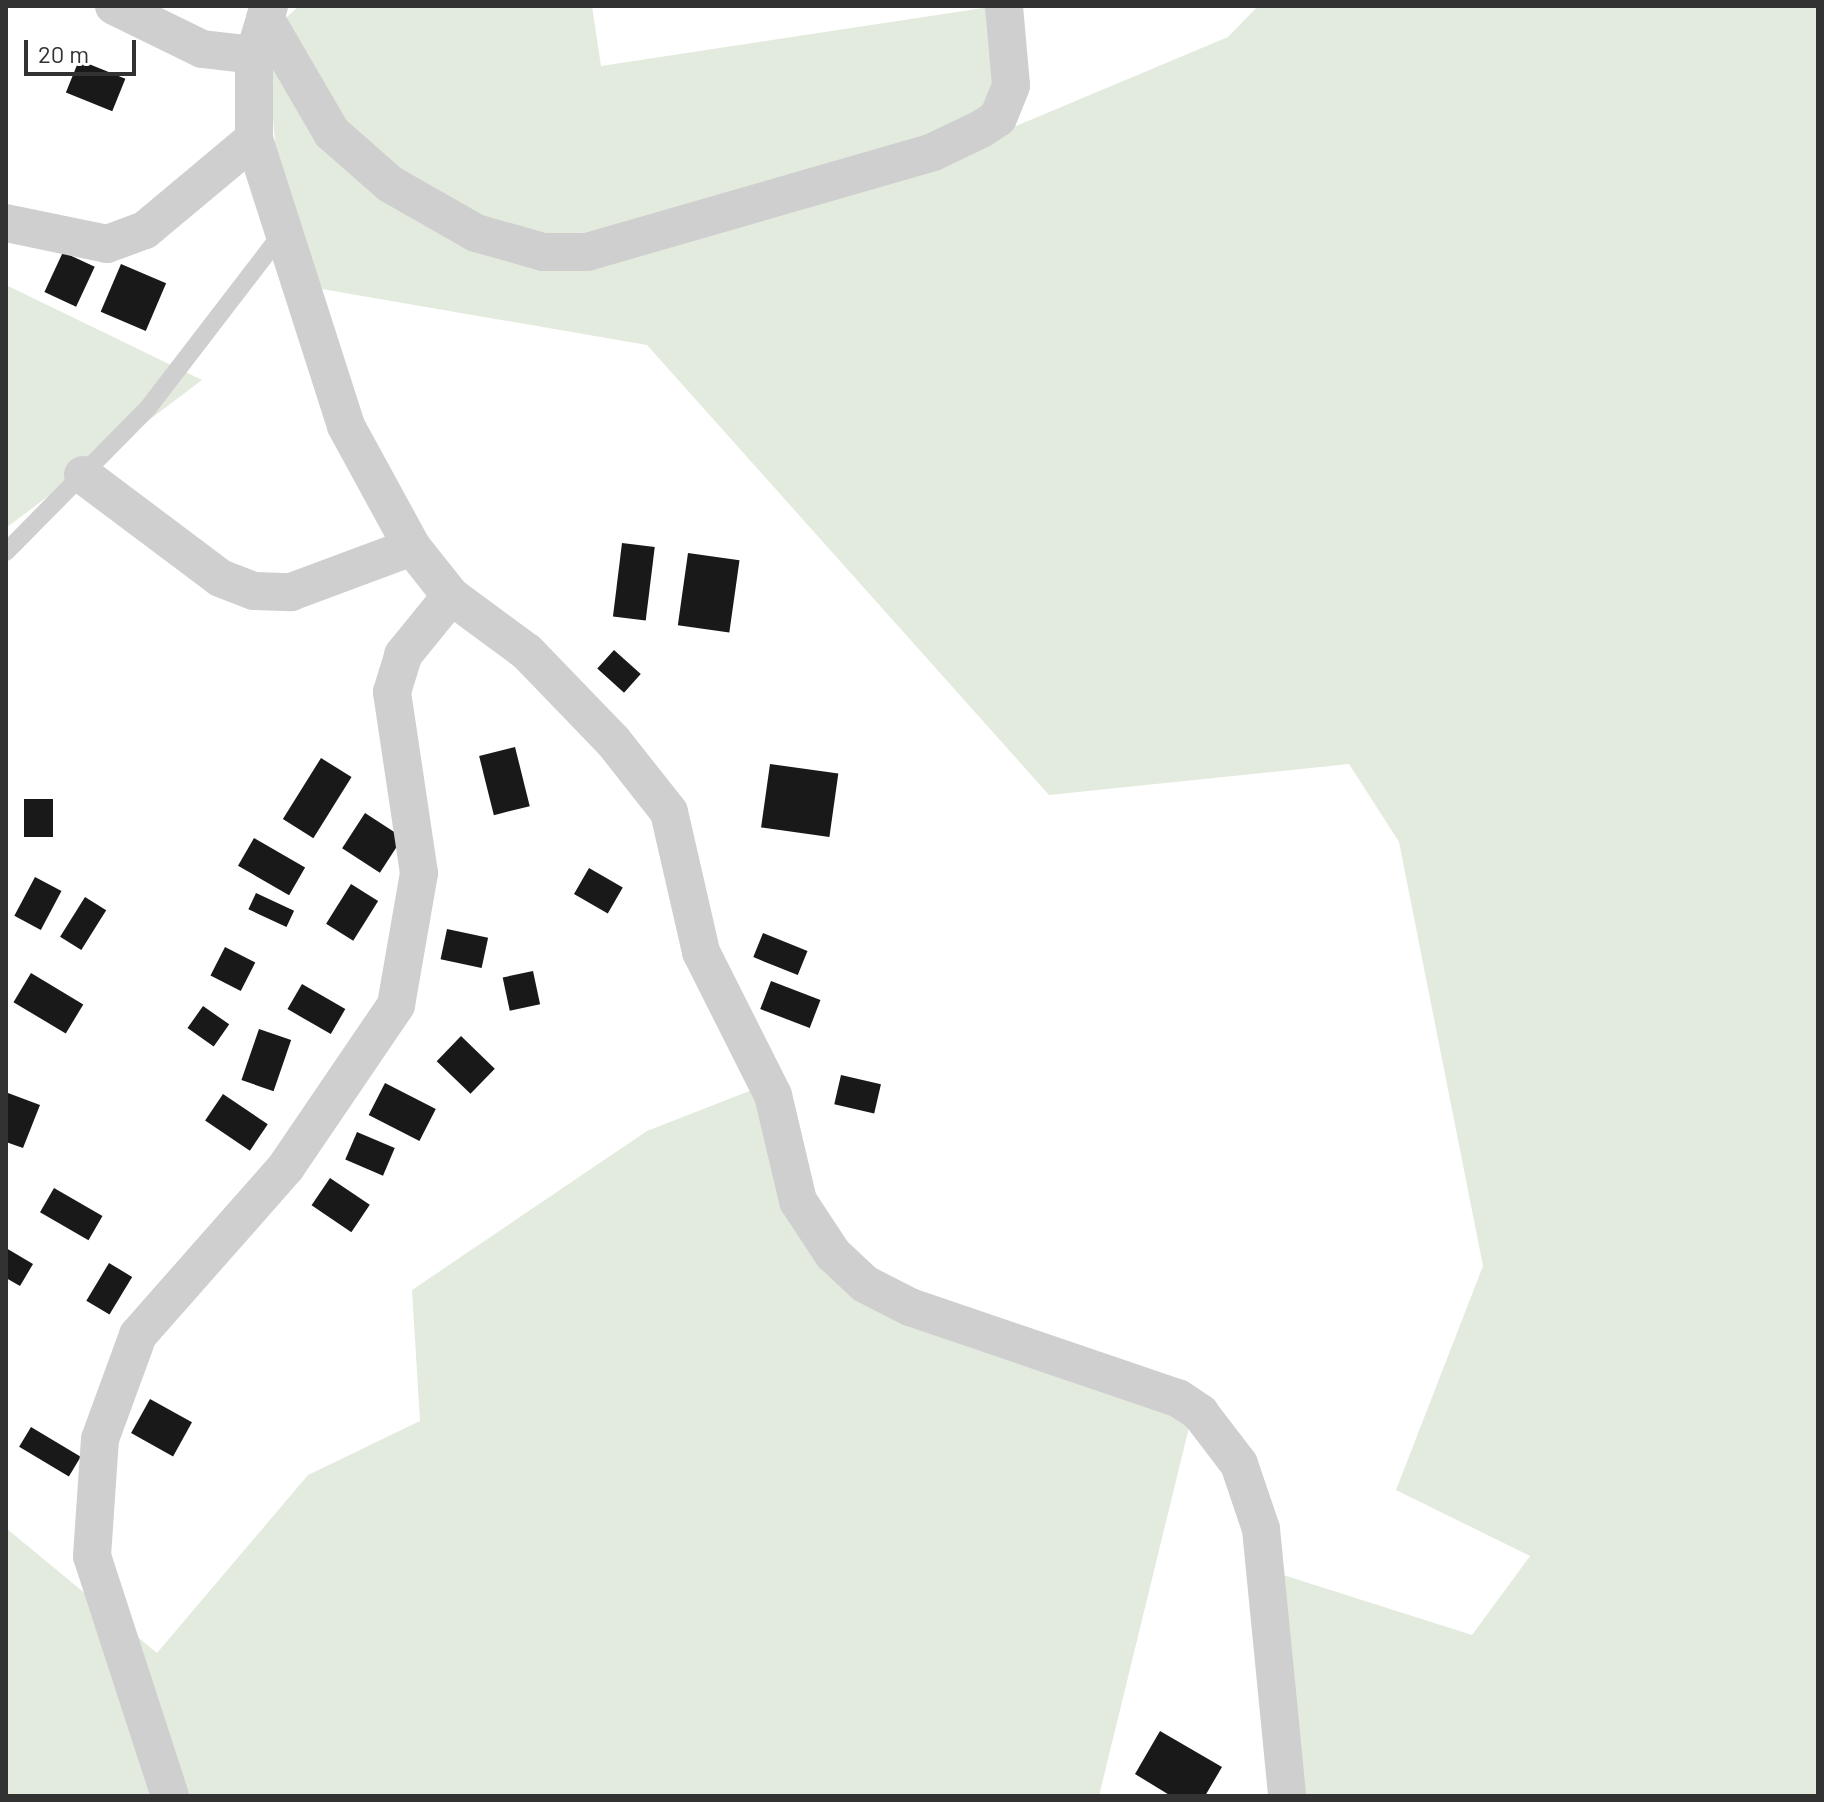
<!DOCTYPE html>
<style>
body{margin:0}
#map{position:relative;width:1824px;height:1802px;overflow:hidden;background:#fff;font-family:Barlow,sans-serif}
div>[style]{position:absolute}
.green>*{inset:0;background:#e3ebde}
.building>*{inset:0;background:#191919;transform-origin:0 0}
.lane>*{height:18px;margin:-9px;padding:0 9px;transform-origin:9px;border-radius:9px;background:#cfcfcf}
.street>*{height:38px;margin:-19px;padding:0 19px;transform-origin:19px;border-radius:19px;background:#cfcfcf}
span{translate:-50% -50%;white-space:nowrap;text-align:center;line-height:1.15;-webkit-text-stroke:8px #fff;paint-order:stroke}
.frame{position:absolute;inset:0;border:8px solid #323232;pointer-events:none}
.scale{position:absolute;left:24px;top:40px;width:112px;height:36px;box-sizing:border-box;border:4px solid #323232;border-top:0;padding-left:10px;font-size:24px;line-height:28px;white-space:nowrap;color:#323232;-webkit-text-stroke:6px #fff;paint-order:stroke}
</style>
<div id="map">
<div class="green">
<i style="clip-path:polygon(299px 6px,592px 6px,601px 66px,990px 7px,1011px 128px,1228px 37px,1258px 6px,1818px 6px,1818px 1796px,1300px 1796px,1277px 1573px,1472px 1635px,1530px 1556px,1396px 1490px,1483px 1266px,1399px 842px,1349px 764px,1049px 795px,647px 345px,287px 283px,266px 36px)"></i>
<i style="clip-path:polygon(6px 285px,202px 380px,6px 528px)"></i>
<i style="clip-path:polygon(752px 1090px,833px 1240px,922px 1316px,1194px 1407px,1099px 1796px,6px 1796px,6px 1528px,157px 1653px,308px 1475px,420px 1421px,412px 1290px,647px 1131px)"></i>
</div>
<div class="building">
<i style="left:79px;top:60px;width:50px;height:35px;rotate:22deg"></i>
<i style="left:63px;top:252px;width:35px;height:44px;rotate:25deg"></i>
<i style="left:121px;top:264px;width:49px;height:52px;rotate:23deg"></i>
<i style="left:622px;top:543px;width:33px;height:74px;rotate:7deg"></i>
<i style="left:688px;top:553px;width:52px;height:73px;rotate:8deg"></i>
<i style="left:614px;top:650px;width:36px;height:25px;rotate:42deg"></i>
<i style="left:515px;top:747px;width:61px;height:37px;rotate:76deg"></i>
<i style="left:321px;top:758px;width:36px;height:72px;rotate:32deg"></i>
<i style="left:770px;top:764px;width:69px;height:64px;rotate:8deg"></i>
<i style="left:24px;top:799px;width:29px;height:38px"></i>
<i style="left:365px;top:813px;width:45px;height:42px;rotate:33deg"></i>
<i style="left:254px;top:838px;width:59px;height:32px;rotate:30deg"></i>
<i style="left:589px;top:868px;width:39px;height:30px;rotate:30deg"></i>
<i style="left:35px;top:877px;width:30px;height:44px;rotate:28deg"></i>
<i style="left:351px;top:884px;width:32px;height:47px;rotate:32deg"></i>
<i style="left:256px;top:893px;width:42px;height:18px;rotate:25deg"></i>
<i style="left:85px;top:897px;width:25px;height:47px;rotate:32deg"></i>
<i style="left:447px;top:929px;width:42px;height:31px;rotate:12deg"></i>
<i style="left:763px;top:933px;width:48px;height:26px;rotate:22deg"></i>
<i style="left:225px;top:947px;width:34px;height:32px;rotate:27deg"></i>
<i style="left:533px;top:971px;width:34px;height:31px;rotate:78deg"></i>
<i style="left:31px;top:973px;width:61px;height:34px;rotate:31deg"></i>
<i style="left:771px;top:981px;width:53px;height:30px;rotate:21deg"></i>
<i style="left:302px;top:984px;width:50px;height:29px;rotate:30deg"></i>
<i style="left:203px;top:1006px;width:32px;height:27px;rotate:35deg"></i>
<i style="left:259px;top:1029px;width:34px;height:54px;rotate:19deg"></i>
<i style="left:461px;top:1036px;width:47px;height:35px;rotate:44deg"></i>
<i style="left:841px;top:1075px;width:41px;height:30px;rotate:13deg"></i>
<i style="left:385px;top:1083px;width:57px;height:36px;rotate:27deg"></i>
<i style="clip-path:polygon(8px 1093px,40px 1105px,23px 1148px,6px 1142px)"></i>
<i style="left:223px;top:1094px;width:54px;height:32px;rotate:34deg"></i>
<i style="left:357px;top:1132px;width:41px;height:30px;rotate:23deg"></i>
<i style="left:330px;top:1178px;width:48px;height:33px;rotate:34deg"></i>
<i style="left:54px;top:1188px;width:56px;height:28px;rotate:30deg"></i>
<i style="clip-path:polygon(6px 1248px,33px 1264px,20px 1286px,6px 1278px)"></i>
<i style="left:109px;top:1263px;width:27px;height:44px;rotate:31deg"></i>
<i style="left:150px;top:1399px;width:48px;height:39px;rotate:29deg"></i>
<i style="left:31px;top:1427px;width:58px;height:23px;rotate:31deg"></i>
<i style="clip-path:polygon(1160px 1731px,1222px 1767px,1205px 1796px,1171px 1796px,1135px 1774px)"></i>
</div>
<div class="lane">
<i style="left:6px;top:552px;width:202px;rotate:-45.4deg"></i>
<i style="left:148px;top:408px;width:222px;rotate:-52.5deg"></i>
</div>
<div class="street">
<i style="left:114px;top:6px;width:98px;rotate:26deg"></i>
<i style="left:202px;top:49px;width:52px;rotate:6.6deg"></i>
<i style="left:269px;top:6px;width:51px;rotate:107deg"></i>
<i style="left:254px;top:55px;width:84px;rotate:90deg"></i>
<i style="left:254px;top:139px;width:301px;rotate:72.2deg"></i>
<i style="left:346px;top:426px;width:138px;rotate:61.4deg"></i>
<i style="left:412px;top:547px;width:63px;rotate:51.5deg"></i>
<i style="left:451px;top:596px;width:94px;rotate:36.4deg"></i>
<i style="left:527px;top:652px;width:124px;rotate:46deg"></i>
<i style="left:613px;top:741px;width:90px;rotate:51.7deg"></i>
<i style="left:669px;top:812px;width:144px;rotate:77.1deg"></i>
<i style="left:701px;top:952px;width:160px;rotate:63.3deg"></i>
<i style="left:773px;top:1095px;width:109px;rotate:76.7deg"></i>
<i style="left:798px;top:1201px;width:64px;rotate:56.6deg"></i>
<i style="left:833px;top:1254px;width:44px;rotate:43.2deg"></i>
<i style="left:865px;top:1284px;width:51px;rotate:27.1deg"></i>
<i style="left:910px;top:1307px;width:283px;rotate:18.8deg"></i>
<i style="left:1178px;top:1398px;width:27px;rotate:34deg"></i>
<i style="left:1200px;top:1413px;width:64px;rotate:52.6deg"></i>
<i style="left:1239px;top:1464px;width:69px;rotate:71.3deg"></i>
<i style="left:1261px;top:1529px;width:268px;rotate:84.4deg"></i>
<i style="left:265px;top:18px;width:133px;rotate:59.8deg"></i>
<i style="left:332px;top:133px;width:77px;rotate:41.3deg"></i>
<i style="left:390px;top:184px;width:99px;rotate:29.7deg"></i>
<i style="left:476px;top:233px;width:70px;rotate:15.8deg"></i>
<i style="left:543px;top:252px;width:44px"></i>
<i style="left:587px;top:252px;width:360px;rotate:-16.1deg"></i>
<i style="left:933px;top:152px;width:53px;rotate:-25.6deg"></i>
<i style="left:981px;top:129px;width:20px;rotate:-33deg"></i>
<i style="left:998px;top:118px;width:35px;rotate:-68deg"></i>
<i style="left:1011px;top:85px;width:79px;rotate:-95.1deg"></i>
<i style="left:6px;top:223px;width:103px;rotate:11.7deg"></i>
<i style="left:107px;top:244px;width:40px;rotate:-20.2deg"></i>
<i style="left:145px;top:230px;width:142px;rotate:-39.9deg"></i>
<i style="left:83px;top:475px;width:171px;rotate:36.9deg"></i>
<i style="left:220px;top:578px;width:36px;rotate:21deg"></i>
<i style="left:254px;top:591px;width:37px;rotate:2deg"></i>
<i style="left:291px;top:592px;width:129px;rotate:-20.4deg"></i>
<i style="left:170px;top:1796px;width:252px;rotate:-108deg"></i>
<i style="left:92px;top:1556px;width:117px;rotate:-86.1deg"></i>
<i style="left:100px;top:1439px;width:111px;rotate:-69.9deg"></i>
<i style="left:138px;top:1335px;width:224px;rotate:-48.6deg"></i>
<i style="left:286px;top:1167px;width:196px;rotate:-55.8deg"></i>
<i style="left:396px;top:1005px;width:134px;rotate:-80.1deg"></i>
<i style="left:419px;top:873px;width:183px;rotate:-98.5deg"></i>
<i style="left:392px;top:692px;width:39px;rotate:-73deg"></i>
<i style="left:403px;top:655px;width:76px;rotate:-50.9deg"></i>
</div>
<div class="frame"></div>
<div class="scale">20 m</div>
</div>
